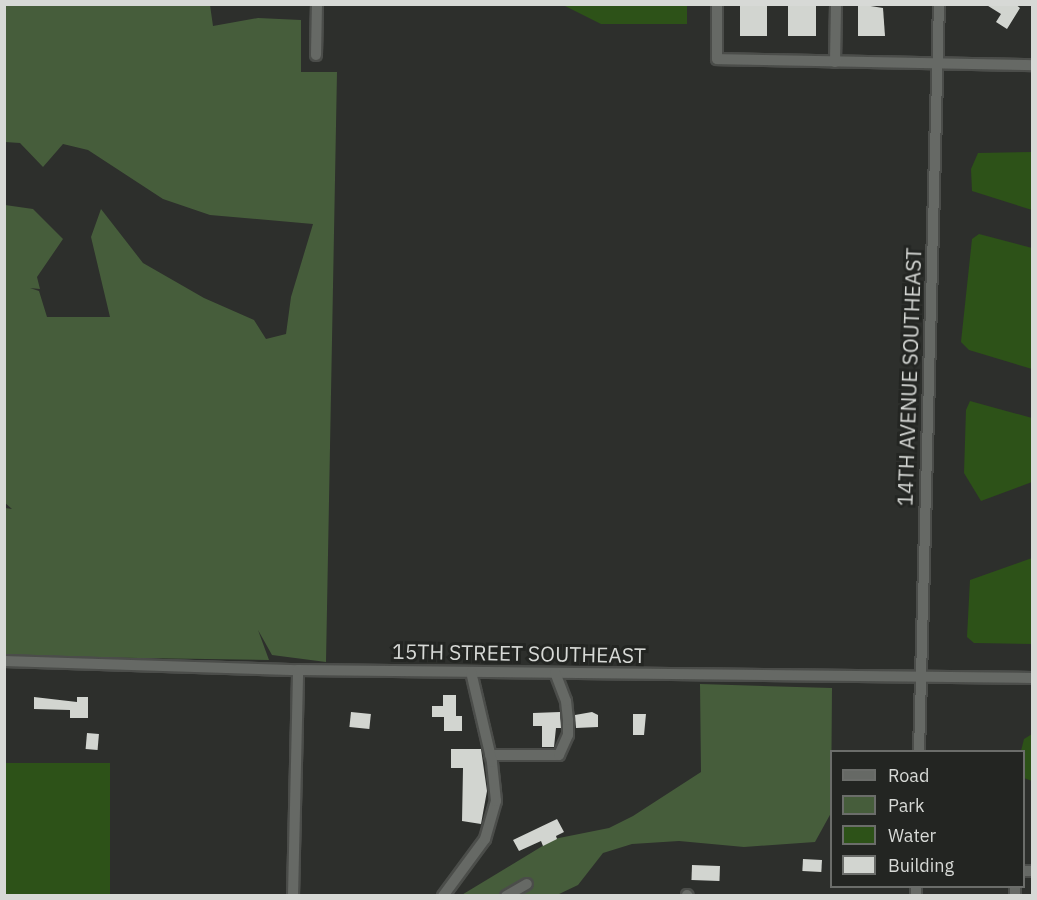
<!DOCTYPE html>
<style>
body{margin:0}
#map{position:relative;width:1037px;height:900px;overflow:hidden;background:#2d2f2c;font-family:"IBM Plex Sans",sans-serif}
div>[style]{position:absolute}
.green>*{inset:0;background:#465d3b}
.water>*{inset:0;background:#2d5218;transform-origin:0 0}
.building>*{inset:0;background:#d2d5d0;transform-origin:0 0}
.roads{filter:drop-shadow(2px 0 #4b4d4a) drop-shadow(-2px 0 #4b4d4a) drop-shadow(0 2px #4b4d4a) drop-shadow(0 -2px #4b4d4a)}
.minor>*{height:10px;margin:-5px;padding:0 5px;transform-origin:5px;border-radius:5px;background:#666965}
span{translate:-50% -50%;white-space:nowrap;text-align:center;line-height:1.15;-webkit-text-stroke:6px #232522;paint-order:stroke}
.street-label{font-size:21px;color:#d7d9d6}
.frame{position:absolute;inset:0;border:6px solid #d7d9d6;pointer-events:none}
.legend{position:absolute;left:830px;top:750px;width:195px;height:138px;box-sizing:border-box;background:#232522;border:2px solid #6b6d6a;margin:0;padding:8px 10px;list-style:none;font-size:18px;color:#d7d9d6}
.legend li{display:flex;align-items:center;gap:12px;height:30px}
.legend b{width:30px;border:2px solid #6b6d6a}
</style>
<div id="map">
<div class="green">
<i style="clip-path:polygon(5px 4px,210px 5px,213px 26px,258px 18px,301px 20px,301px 72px,337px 72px,326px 662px,272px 655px,258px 630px,269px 660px,5px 656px,5px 508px,12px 509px,4px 502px,5px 205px,33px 209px,63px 239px,37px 277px,40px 289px,30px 288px,39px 291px,47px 317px,110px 317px,91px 237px,101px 209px,143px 263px,204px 298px,254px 320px,266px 339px,286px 334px,291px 297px,313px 224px,210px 215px,163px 199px,88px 150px,63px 144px,43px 167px,20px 143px,5px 142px)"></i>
<i style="clip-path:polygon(700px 684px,832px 688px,831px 813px,815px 842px,744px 847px,679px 841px,632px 844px,603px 853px,578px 885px,557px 895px,460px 896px,554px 839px,609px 828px,633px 816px,701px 772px)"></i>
</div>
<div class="water">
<i style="clip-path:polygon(563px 5px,687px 5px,687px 24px,601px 24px)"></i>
<i style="clip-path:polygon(1032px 152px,1032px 210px,972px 191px,971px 169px,978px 153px)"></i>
<i style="clip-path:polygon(979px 234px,1032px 248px,1032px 369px,969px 350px,961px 342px,972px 239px)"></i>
<i style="clip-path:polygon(970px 401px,1032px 418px,1032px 482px,981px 501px,964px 473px,966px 410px)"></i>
<i style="clip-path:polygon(1032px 558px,1032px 644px,974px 643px,967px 637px,970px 580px)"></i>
<i style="clip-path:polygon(1032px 734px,1032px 781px,1024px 778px,1021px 751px,1024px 739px)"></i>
<i style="left:110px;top:763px;width:132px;height:105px;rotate:90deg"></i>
</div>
<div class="building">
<i style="left:740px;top:4px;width:27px;height:32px"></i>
<i style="left:788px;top:4px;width:28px;height:32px"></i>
<i style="clip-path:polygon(858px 4px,883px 8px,885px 36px,858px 36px)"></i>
<i style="clip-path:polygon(985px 4px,1015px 4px,1020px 8px,1007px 29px,996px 22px,1001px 14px)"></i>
<i style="clip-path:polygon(443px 695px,456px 695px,456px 716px,462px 716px,462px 731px,444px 731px,444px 717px,432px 717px,432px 706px,443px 706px)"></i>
<i style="clip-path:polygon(34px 697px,77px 702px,77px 697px,88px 697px,88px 718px,70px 718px,70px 710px,34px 709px)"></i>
<i style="left:351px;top:712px;width:20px;height:15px;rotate:6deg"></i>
<i style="clip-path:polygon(560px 712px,561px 728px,556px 728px,554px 747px,542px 747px,542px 726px,533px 726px,533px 713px)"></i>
<i style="clip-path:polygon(592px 712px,598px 715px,598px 727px,576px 728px,575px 715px)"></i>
<i style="clip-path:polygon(633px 714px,646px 714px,644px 735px,633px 735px)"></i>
<i style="left:87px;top:733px;width:12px;height:16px;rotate:5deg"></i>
<i style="clip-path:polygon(451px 749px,481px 749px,487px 791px,481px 824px,462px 821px,463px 768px,451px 768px)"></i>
<i style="clip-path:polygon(557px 819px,564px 832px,556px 836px,557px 839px,543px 846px,541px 841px,519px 851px,513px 840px)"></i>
<i style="left:803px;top:859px;width:19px;height:12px;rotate:3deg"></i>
<i style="left:692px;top:865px;width:28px;height:15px;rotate:2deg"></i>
</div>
<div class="roads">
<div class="minor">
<i style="left:717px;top:4px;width:55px;rotate:90deg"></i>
<i style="left:717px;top:59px;width:315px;rotate:1.1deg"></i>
<i style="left:316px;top:55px;width:51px;rotate:-88.9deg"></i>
<i style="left:835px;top:62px;width:58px;rotate:-89deg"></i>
<i style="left:4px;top:661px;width:294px;rotate:1.8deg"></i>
<i style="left:298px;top:670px;width:734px;rotate:0.62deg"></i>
<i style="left:919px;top:752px;width:748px;rotate:-88.47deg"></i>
<i style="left:490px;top:755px;width:69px"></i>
<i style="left:559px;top:755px;width:22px;rotate:-66deg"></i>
<i style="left:568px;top:735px;width:15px;rotate:-90deg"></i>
<i style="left:568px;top:720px;width:19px;rotate:-96deg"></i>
<i style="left:566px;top:701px;width:30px;rotate:-111deg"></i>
<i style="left:1024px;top:871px;width:8px"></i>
<i style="left:687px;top:895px;width:1px;rotate:45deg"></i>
<i style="left:293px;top:896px;width:226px;rotate:-88.7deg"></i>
<i style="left:443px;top:896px;width:71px;rotate:-53.6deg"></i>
<i style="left:485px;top:839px;width:40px;rotate:-74deg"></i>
<i style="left:496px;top:801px;width:39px;rotate:-96deg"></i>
<i style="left:492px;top:762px;width:92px;rotate:-103.1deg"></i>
<i style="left:506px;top:896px;width:24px;rotate:-30deg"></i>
<i style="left:916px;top:896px;width:10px;rotate:-90deg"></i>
<i style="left:1015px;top:896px;width:10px;rotate:-90deg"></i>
</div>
</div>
<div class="street-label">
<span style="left:909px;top:377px;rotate:-88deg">14TH AVENUE SOUTHEAST</span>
<span style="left:519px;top:653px;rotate:1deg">15TH STREET SOUTHEAST</span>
</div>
<div class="frame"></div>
<ul class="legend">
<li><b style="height:8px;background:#666965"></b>Road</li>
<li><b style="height:16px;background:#465d3b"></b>Park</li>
<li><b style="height:16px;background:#2d5218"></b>Water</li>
<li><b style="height:16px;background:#d2d5d0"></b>Building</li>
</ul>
</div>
